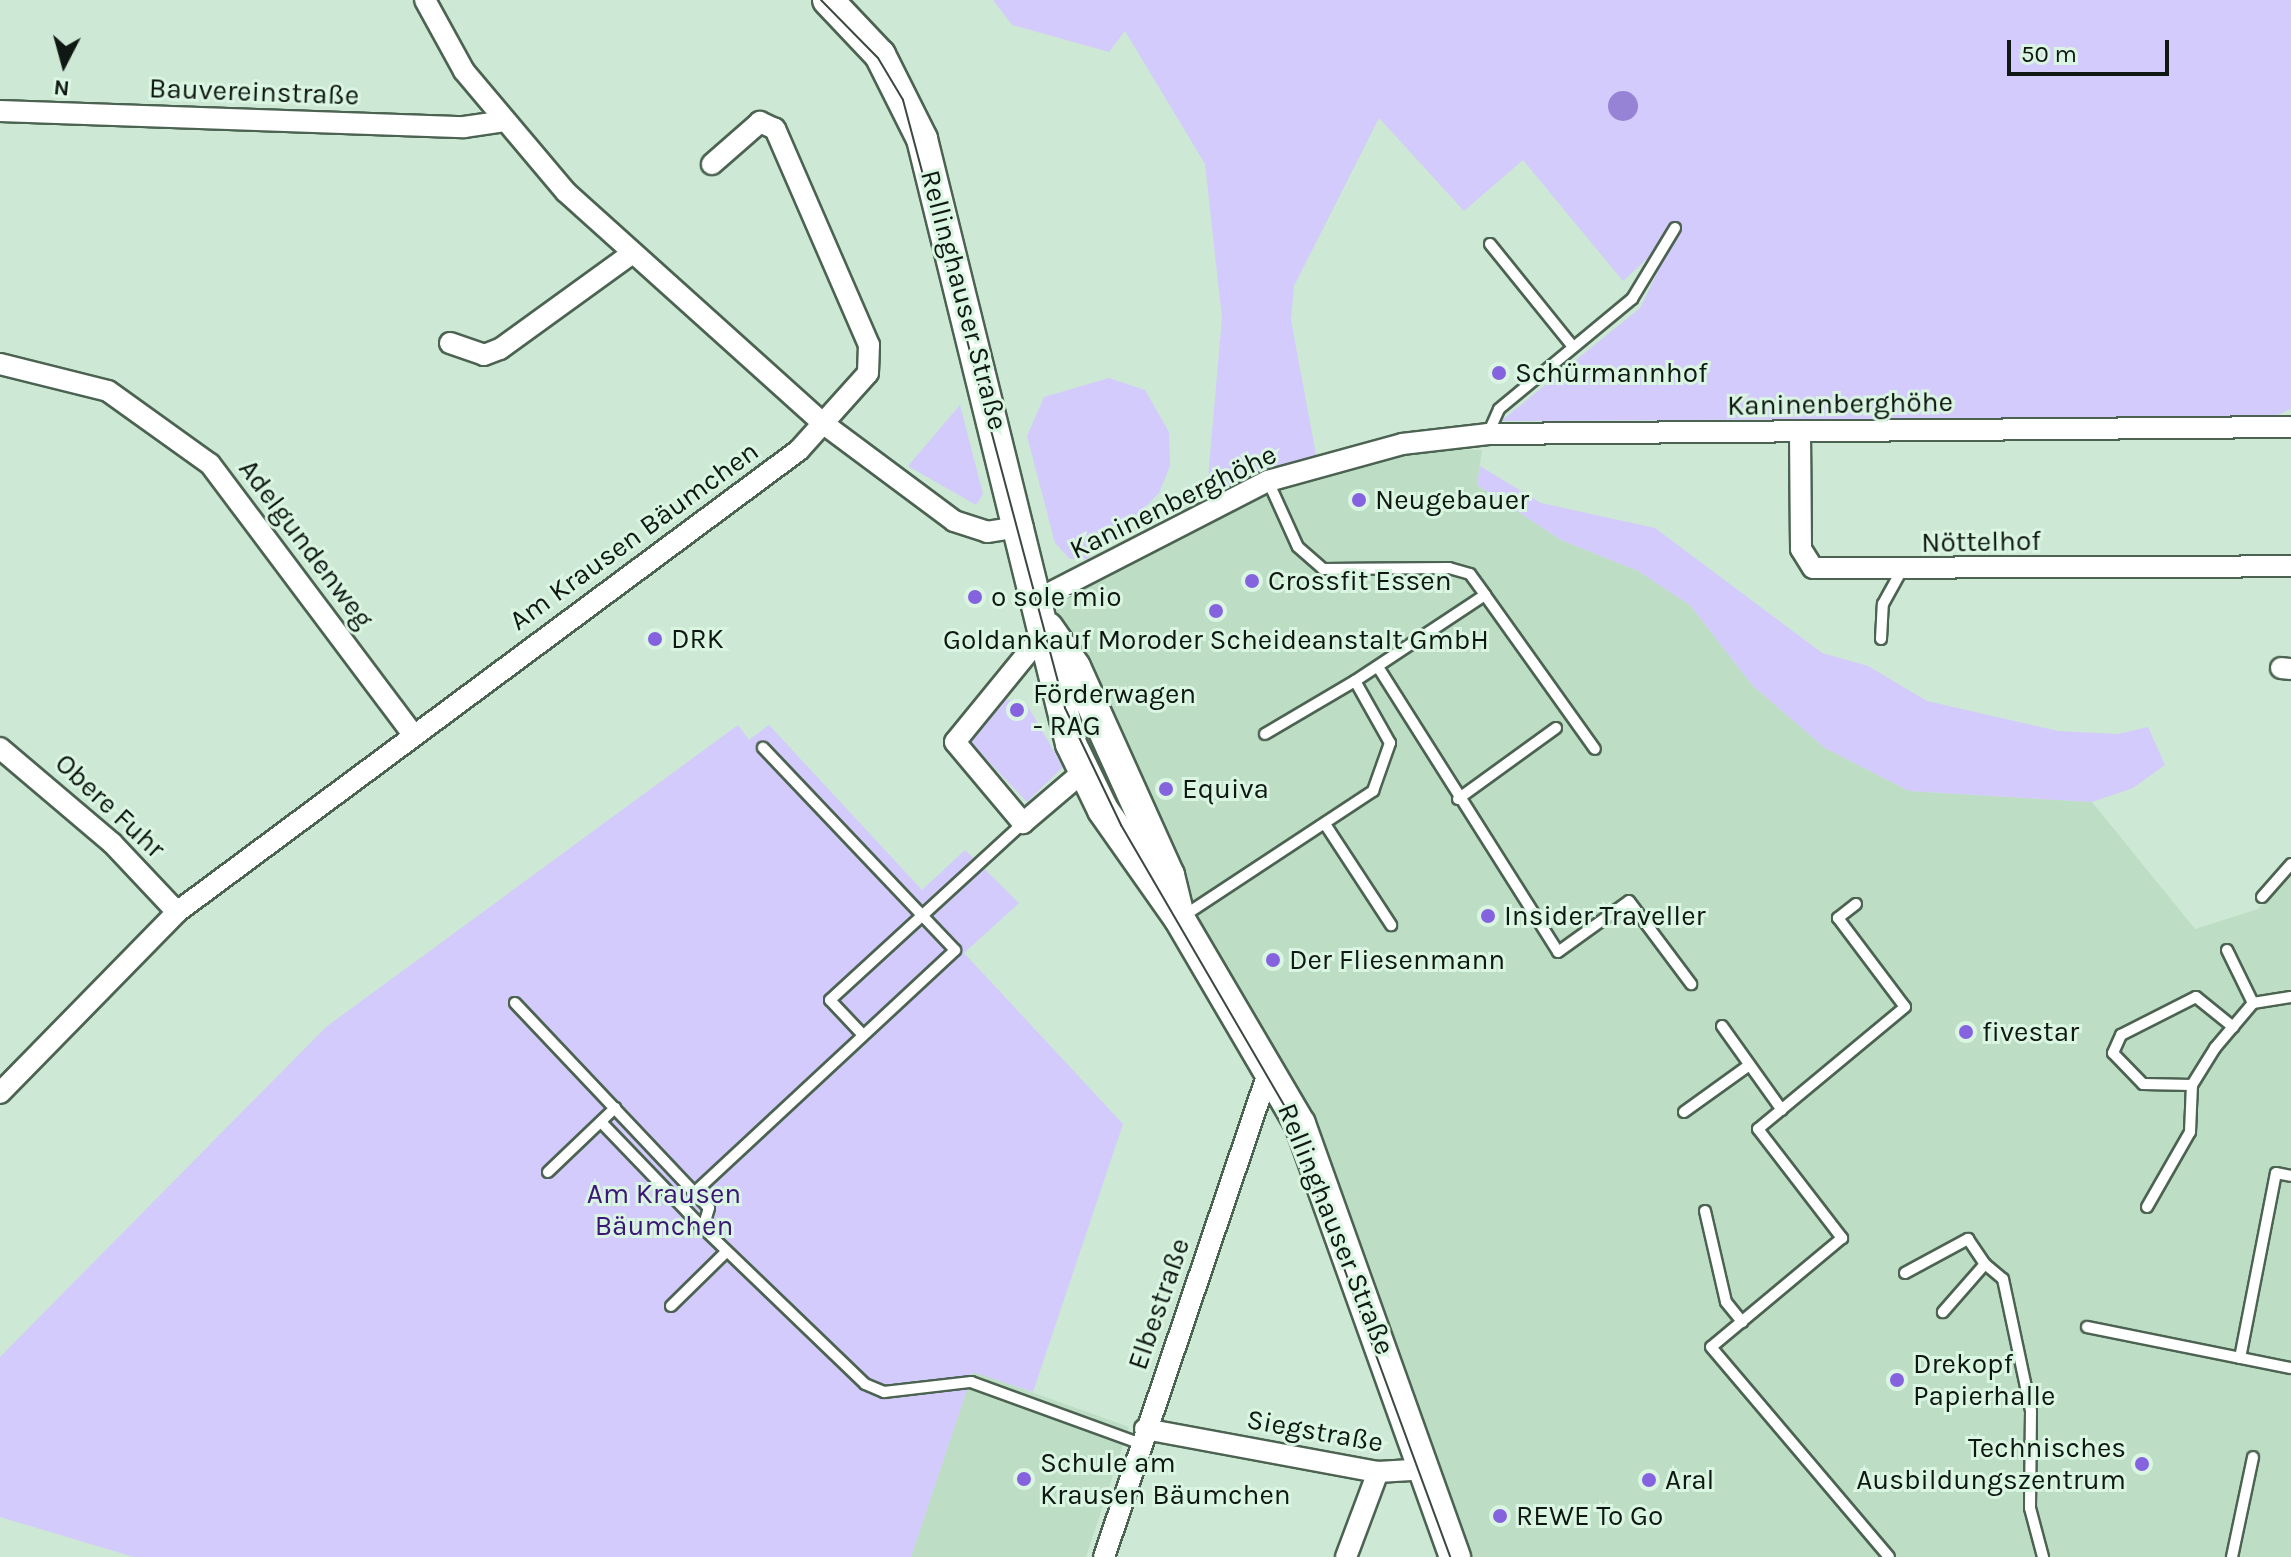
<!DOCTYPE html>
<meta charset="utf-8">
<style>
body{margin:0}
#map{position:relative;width:2291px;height:1557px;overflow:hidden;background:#cde8d4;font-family:Karla,sans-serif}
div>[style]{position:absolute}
.built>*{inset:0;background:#bddec5}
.green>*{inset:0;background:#d3cbfb}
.water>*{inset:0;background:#9683d5}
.round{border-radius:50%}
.roads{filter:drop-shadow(2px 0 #4c6352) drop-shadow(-2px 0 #4c6352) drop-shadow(0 2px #4c6352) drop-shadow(0 -2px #4c6352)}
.service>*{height:10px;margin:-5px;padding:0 5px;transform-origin:5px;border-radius:5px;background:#fff}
.minor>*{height:20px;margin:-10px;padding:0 10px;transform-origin:10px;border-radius:10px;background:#fff}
.secondary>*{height:30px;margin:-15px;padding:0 15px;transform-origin:15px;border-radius:15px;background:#fff}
.tram>*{height:2px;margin:-1px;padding:0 1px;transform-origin:1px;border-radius:1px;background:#3b483f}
.dots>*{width:22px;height:22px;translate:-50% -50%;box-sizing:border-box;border:4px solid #daf5e1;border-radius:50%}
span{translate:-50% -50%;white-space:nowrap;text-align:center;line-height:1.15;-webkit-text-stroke:6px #daf5e1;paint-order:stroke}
.street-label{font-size:28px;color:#0f1812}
.poi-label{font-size:28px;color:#0f1812}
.left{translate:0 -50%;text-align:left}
.right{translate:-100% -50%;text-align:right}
.park-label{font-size:28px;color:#3b1677}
.north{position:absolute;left:24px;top:24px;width:80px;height:80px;-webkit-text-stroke:6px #daf5e1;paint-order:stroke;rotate:186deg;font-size:22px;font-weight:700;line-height:32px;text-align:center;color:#0f1812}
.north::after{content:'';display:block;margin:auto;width:28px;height:36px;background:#0f1812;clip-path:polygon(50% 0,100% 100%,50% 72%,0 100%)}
.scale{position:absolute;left:2007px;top:40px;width:162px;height:36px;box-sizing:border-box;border:4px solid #0f1812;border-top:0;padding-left:10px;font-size:24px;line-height:28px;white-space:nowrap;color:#0f1812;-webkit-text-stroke:6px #daf5e1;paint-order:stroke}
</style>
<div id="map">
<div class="built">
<i style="clip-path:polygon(1401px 449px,1482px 450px,1477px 485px,1561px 540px,1638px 571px,1690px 605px,1752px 685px,1825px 748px,1909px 791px,2092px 802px,2195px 929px,2258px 909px,2291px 868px,2291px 1557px,1457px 1557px,1301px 1123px,1113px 808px,1073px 711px,1042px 598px,1266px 487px)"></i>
<i style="clip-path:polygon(973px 1371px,1129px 1427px,1086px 1557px,911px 1557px)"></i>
</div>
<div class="green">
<i style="clip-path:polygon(993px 0,2291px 0,2291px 409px,2273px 417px,1501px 421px,1640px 308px,1678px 230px,1623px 281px,1523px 160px,1464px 211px,1379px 118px,1294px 286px,1291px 320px,1317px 460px,1205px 513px,1222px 318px,1205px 164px,1125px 31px,1109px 52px,1012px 25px)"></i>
<i style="clip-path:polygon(1109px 378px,1145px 390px,1169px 432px,1170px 466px,1159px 493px,1128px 524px,1087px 559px,1070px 559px,1055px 543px,1027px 436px,1044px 397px)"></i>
<i style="clip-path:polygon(960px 405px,983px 494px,976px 505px,908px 466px)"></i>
<i style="clip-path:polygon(1480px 466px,1541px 503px,1655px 528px,1822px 653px,1868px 666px,1927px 701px,2058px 731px,2118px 734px,2148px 727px,2165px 765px,2133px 788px,2092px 802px,1909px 791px,1825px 748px,1752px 685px,1690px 605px,1638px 571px,1561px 540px,1477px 485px)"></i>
<i style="clip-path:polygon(1016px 699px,1026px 703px,1063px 767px,1027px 802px,969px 741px,999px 701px)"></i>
<i style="clip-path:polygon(738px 725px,749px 740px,769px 725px,922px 890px,965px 850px,1019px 903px,964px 953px,1123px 1124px,1033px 1392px,973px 1372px,911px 1557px,134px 1557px,0 1517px,0 1357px,326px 1027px)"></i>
</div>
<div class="water">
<i class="round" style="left:1608px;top:91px;width:30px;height:30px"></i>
</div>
<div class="roads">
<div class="service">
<i style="left:1490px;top:244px;width:132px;rotate:51.1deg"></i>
<i style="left:1488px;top:434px;width:27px;rotate:-66deg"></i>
<i style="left:1499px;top:409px;width:173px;rotate:-39.6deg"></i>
<i style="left:1632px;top:299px;width:83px;rotate:-58.8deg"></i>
<i style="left:1268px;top:481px;width:72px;rotate:65.6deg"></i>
<i style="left:1298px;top:547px;width:33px;rotate:41deg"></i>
<i style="left:1323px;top:569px;width:126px;rotate:-0.5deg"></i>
<i style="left:1449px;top:568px;width:22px;rotate:16deg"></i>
<i style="left:1470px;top:574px;width:26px;rotate:54deg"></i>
<i style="left:1881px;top:639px;width:35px;rotate:-87deg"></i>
<i style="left:1883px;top:604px;width:38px;rotate:-61deg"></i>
<i style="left:1378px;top:667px;width:337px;rotate:57.7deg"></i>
<i style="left:1558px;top:952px;width:87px;rotate:-35.7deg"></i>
<i style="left:1629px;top:901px;width:104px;rotate:53.2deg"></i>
<i style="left:1265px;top:734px;width:104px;rotate:-30.5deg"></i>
<i style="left:1458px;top:799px;width:121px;rotate:-35.9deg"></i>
<i style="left:1325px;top:824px;width:121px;rotate:56.8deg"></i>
<i style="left:2262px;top:897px;width:44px;rotate:-48.7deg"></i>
<i style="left:1856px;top:904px;width:23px;rotate:142deg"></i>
<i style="left:1838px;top:918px;width:111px;rotate:53deg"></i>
<i style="left:1905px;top:1007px;width:191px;rotate:140.3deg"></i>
<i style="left:1758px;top:1129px;width:138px;rotate:52.4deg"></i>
<i style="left:1842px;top:1238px;width:170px;rotate:140.2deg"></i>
<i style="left:1711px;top:1347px;width:275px;rotate:49.7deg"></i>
<i style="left:1182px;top:917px;width:229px;rotate:-33.4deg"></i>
<i style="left:1373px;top:791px;width:51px;rotate:-70.5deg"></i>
<i style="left:1390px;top:743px;width:71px;rotate:-119.4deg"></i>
<i style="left:1355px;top:681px;width:156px;rotate:-33.5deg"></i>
<i style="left:1485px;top:595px;width:189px;rotate:54.5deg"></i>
<i style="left:2227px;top:950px;width:59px;rotate:63.9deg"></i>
<i style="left:515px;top:1003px;width:282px;rotate:46.6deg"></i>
<i style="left:709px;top:1208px;width:21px;rotate:107deg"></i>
<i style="left:703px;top:1228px;width:225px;rotate:43.9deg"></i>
<i style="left:865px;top:1384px;width:21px;rotate:23deg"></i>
<i style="left:884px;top:1392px;width:88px;rotate:-6.6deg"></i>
<i style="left:971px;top:1382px;width:181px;rotate:20deg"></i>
<i style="left:1722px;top:1026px;width:103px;rotate:54.5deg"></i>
<i style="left:863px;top:1035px;width:48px;rotate:-133.3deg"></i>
<i style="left:830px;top:1000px;width:262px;rotate:-42.5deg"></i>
<i style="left:2192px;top:1085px;width:49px;rotate:-178.8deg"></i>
<i style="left:2143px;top:1084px;width:43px;rotate:-134.1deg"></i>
<i style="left:2113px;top:1053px;width:20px;rotate:-66deg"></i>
<i style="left:2121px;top:1035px;width:84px;rotate:-26.9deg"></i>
<i style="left:2196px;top:997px;width:48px;rotate:39deg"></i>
<i style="left:1684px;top:1112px;width:79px;rotate:-35.7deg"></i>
<i style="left:601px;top:1122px;width:147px;rotate:46.1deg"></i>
<i style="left:548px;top:1172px;width:93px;rotate:-43.7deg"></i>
<i style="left:695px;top:1192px;width:355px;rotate:-42.9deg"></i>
<i style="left:955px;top:950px;width:279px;rotate:-133.5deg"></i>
<i style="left:2147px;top:1207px;width:86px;rotate:-60.2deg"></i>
<i style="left:2190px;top:1132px;width:47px;rotate:-87.6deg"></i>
<i style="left:2192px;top:1085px;width:44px;rotate:-58.1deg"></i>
<i style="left:2215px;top:1048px;width:59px;rotate:-49.8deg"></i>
<i style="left:2253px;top:1003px;width:38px;rotate:-9deg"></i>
<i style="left:1705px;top:1211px;width:93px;rotate:77deg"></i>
<i style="left:1726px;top:1302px;width:26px;rotate:51deg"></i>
<i style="left:1985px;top:1264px;width:23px;rotate:40deg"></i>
<i style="left:2003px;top:1279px;width:135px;rotate:78deg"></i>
<i style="left:2031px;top:1411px;width:97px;rotate:90.6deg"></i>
<i style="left:2030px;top:1508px;width:51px;rotate:75.1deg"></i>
<i style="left:1905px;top:1273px;width:72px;rotate:-28.4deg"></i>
<i style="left:1968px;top:1239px;width:30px;rotate:56deg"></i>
<i style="left:1985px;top:1264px;width:64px;rotate:131.2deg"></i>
<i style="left:671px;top:1306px;width:78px;rotate:-44.5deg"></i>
<i style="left:2087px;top:1327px;width:208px;rotate:11.4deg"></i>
<i style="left:2240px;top:1358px;width:188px;rotate:-79deg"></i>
<i style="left:2276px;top:1173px;width:15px;rotate:11deg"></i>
<i style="left:2232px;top:1557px;width:102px;rotate:-78.1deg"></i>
</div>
<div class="minor">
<i style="left:425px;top:0;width:81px;rotate:61.2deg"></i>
<i style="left:464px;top:71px;width:158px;rotate:49.9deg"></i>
<i style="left:566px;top:192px;width:347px;rotate:42deg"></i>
<i style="left:824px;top:424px;width:162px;rotate:36.7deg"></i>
<i style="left:954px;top:521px;width:35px;rotate:18deg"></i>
<i style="left:987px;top:532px;width:36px;rotate:-9deg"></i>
<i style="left:0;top:111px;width:464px;rotate:2deg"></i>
<i style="left:464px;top:127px;width:41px;rotate:-8.3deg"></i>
<i style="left:450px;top:343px;width:36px;rotate:19deg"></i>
<i style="left:484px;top:355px;width:17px;rotate:-21deg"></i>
<i style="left:500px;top:349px;width:162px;rotate:-35.9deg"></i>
<i style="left:0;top:364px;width:111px;rotate:14deg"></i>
<i style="left:108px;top:391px;width:125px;rotate:35.6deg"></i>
<i style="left:210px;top:464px;width:336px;rotate:53.1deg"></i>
<i style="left:1800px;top:433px;width:116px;rotate:89.5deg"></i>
<i style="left:1801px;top:549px;width:22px;rotate:58deg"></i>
<i style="left:1813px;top:568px;width:478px;rotate:-0.2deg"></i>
<i style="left:1040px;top:598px;width:256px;rotate:-27.2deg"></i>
<i style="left:1268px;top:481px;width:139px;rotate:-15.4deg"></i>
<i style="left:1402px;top:444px;width:87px;rotate:-6.6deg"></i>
<i style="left:1488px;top:434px;width:803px;rotate:-0.5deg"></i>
<i style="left:1048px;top:628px;width:147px;rotate:129.2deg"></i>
<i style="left:955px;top:742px;width:106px;rotate:50deg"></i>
<i style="left:1023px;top:823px;width:80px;rotate:-40.4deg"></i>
<i style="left:2281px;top:668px;width:10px;rotate:6deg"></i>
<i style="left:0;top:748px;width:147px;rotate:40.3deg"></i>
<i style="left:112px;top:843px;width:95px;rotate:46.7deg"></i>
<i style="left:0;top:1093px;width:253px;rotate:-45.6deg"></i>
<i style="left:177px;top:912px;width:775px;rotate:-36.6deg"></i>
<i style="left:799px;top:450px;width:103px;rotate:-48.1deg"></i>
<i style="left:868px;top:373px;width:28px;rotate:-88deg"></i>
<i style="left:869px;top:345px;width:236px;rotate:-113.5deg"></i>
<i style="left:775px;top:129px;width:17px;rotate:-155deg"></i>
<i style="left:760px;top:122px;width:64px;rotate:138.8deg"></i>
<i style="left:1145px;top:1429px;width:237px;rotate:10.5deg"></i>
<i style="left:1378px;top:1472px;width:50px;rotate:-3.4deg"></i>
<i style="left:1104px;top:1557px;width:514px;rotate:-71.28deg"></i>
<i style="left:1346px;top:1557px;width:91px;rotate:-69.4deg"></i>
</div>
<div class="secondary">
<i style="left:828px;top:0;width:76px;rotate:46.6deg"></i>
<i style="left:880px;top:55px;width:94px;rotate:63.4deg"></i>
<i style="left:922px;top:139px;width:623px;rotate:76.16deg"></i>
<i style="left:1071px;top:744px;width:73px;rotate:64.1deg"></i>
<i style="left:1103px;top:810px;width:132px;rotate:54.9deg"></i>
<i style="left:1179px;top:918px;width:239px;rotate:59.6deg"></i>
<i style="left:1300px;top:1124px;width:460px;rotate:70.3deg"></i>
<i style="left:1048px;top:628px;width:47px;rotate:55.3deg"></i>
<i style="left:1075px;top:667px;width:228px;rotate:65.7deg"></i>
<i style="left:1169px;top:875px;width:42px;rotate:76.3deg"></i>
</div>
</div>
<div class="tram">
<i style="left:821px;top:0;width:81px;rotate:45.5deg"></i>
<i style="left:878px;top:58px;width:49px;rotate:59.2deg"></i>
<i style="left:903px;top:100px;width:629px;rotate:75.08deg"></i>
<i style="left:1065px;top:708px;width:130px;rotate:64.4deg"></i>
<i style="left:1121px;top:825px;width:324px;rotate:59.8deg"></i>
<i style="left:1284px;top:1105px;width:482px;rotate:69.8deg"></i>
</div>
<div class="dots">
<i style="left:1499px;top:373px;background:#8663de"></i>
<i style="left:1359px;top:500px;background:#8663de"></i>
<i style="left:1252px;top:581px;background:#8663de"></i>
<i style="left:975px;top:597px;background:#8663de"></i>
<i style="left:1216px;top:611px;background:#8663de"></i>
<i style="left:655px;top:639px;background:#8663de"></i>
<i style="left:1017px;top:710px;background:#8663de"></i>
<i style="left:1166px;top:789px;background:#8663de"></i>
<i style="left:1488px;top:916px;background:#8663de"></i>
<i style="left:1273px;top:960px;background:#8663de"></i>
<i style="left:1966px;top:1032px;background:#8663de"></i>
<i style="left:1897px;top:1380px;background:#8663de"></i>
<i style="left:2142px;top:1464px;background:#8663de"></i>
<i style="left:1024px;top:1479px;background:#8663de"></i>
<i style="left:1649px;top:1480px;background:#8663de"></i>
<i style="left:1500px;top:1516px;background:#8663de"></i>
</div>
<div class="street-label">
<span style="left:254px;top:92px;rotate:2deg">Bauvereinstraße</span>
<span style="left:964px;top:300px;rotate:75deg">Rellinghauser Straße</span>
<span style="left:1840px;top:404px;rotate:-1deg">Kaninenberghöhe</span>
<span style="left:1173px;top:502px;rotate:-26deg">Kaninenberghöhe</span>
<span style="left:634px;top:536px;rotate:-36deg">Am Krausen Bäumchen</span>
<span style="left:1981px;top:542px;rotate:-1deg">Nöttelhof</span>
<span style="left:306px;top:544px;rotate:53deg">Adelgundenweg</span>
<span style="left:110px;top:806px;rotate:43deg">Obere Fuhr</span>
<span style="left:1336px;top:1229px;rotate:68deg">Rellinghauser Straße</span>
<span style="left:1159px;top:1304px;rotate:-71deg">Elbestraße</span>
<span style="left:1315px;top:1431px;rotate:10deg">Siegstraße</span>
</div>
<div class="poi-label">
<span class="left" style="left:1515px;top:373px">Schürmannhof</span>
<span class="left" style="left:1375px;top:500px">Neugebauer</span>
<span class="left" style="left:1268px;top:581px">Crossfit Essen</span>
<span class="left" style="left:991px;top:597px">o sole mio</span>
<span class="left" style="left:671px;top:639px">DRK</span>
<span style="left:1216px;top:640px">Goldankauf Moroder Scheideanstalt GmbH</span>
<span class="left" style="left:1033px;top:710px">Förderwagen<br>- RAG</span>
<span class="left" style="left:1182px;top:789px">Equiva</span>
<span class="left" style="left:1504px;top:916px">Insider Traveller</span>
<span class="left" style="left:1289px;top:960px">Der Fliesenmann</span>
<span class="left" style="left:1982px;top:1032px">fivestar</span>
<span class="left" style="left:1913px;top:1380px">Drekopf<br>Papierhalle</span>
<span class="right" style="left:2126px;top:1464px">Technisches<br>Ausbildungszentrum</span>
<span class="left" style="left:1040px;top:1479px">Schule am<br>Krausen Bäumchen</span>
<span class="left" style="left:1665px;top:1480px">Aral</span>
<span class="left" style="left:1516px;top:1516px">REWE To Go</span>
</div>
<div class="park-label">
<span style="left:664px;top:1210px">Am Krausen<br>Bäumchen</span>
</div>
<div class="north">N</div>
<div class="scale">50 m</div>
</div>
